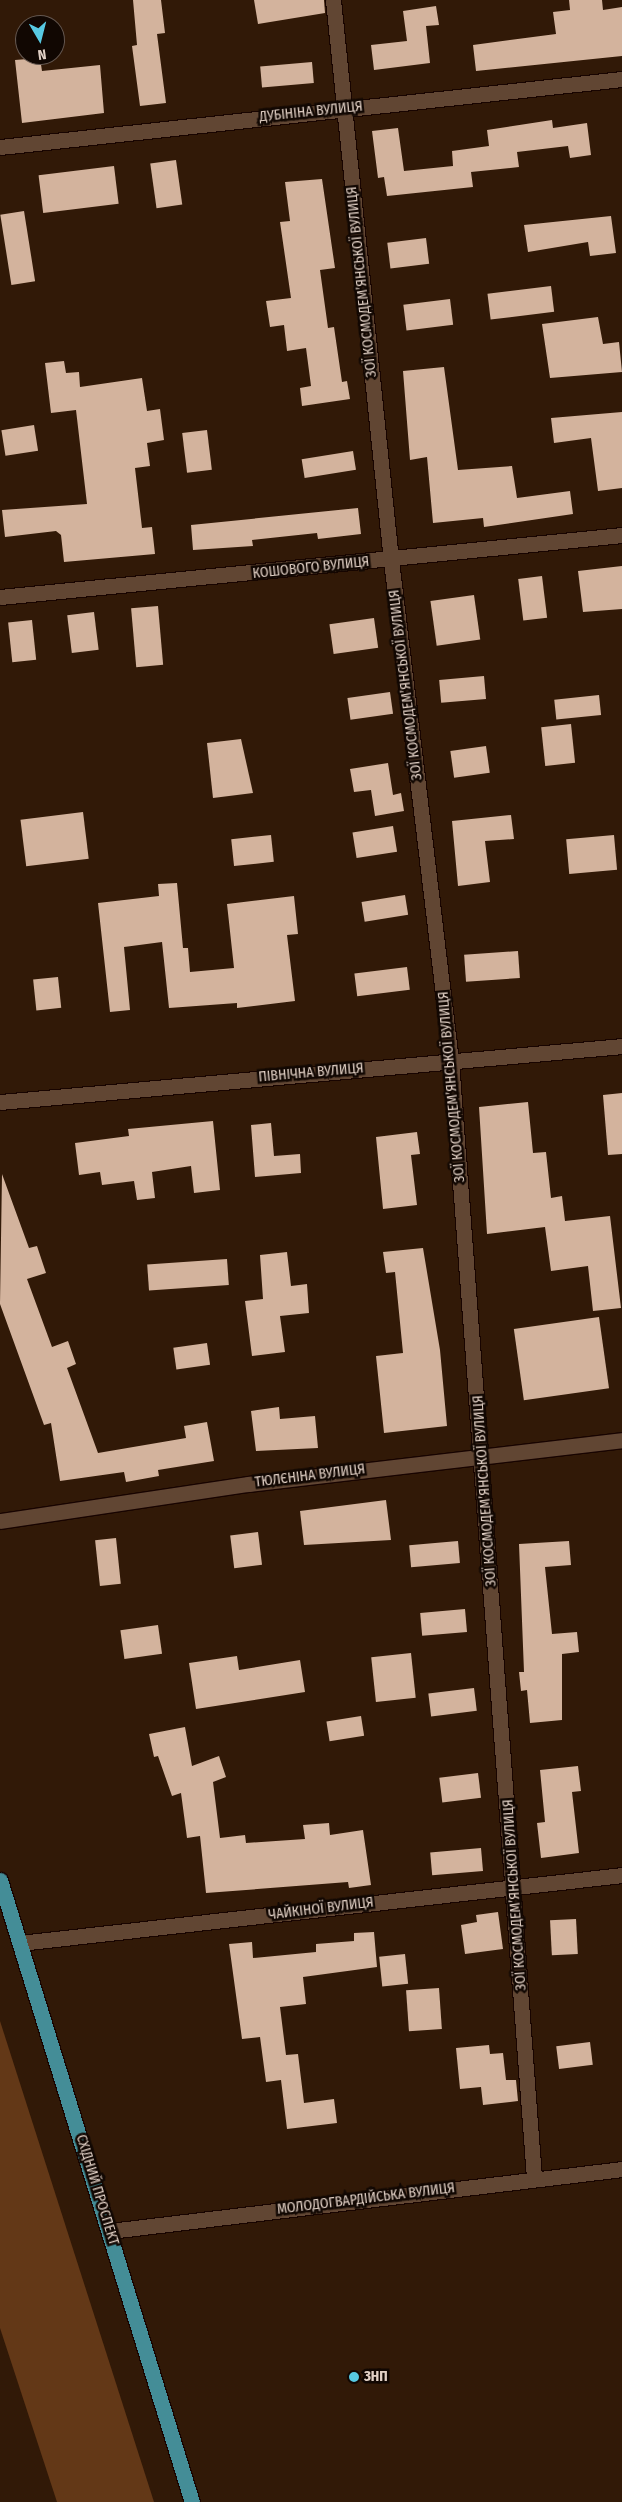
<!DOCTYPE html>
<meta charset="utf-8">
<style>
body{margin:0}
#map{position:relative;width:622px;height:2502px;overflow:hidden;background:#311907;font-family:"Fira Sans Condensed",sans-serif}
div>[style]{position:absolute}
.forest>*{inset:0;background:#633817}
.building>*{inset:0;background:#d3b39d;transform-origin:0 0}
.roads{filter:drop-shadow(1px 0 #180400) drop-shadow(-1px 0 #180400) drop-shadow(0 1px #180400) drop-shadow(0 -1px #180400)}
.minor>*{height:15px;margin:-7.5px;padding:0 7.5px;transform-origin:7.5px;border-radius:7.5px;background:#614633}
.major>*{height:15px;margin:-7.5px;padding:0 7.5px;transform-origin:7.5px;border-radius:7.5px;background:#448d97}
.dots>*{width:14px;height:14px;translate:-50% -50%;box-sizing:border-box;border:2px solid #110702;border-radius:50%}
span{translate:-50% -50%;white-space:nowrap;text-align:center;line-height:1.15;-webkit-text-stroke:5px #110702;paint-order:stroke}
.street-label{font-size:14px;color:#e1d0c5}
.poi-label{font-size:14px;color:#e1d0c5;font-weight:700}
.left{translate:0 -50%;text-align:left}
.north{position:absolute;left:15px;top:15px;width:50px;height:50px;box-sizing:border-box;background:#110702;border:1px solid #645750;border-radius:50%;rotate:172deg;font-size:14px;font-weight:700;line-height:20px;text-align:center;color:#e1d0c5}
.north::after{content:'';display:block;margin:auto;width:18px;height:22px;background:#57c9e2;clip-path:polygon(50% 0,100% 100%,50% 72%,0 100%)}
</style>
<div id="map">
<div class="forest">
<i style="clip-path:polygon(0 2021px,154px 2502px,57px 2502px,0 2328px)"></i>
</div>
<div class="building">
<i style="clip-path:polygon(133px 0,161px 0,165px 33px,157px 34px,166px 103px,140px 106px,132px 46px,137px 45px)"></i>
<i style="clip-path:polygon(254px 0,324px 0,325px 13px,258px 24px)"></i>
<i style="clip-path:polygon(569px 0,602px 0,603px 10px,622px 7px,622px 56px,476px 71px,473px 45px,556px 34px,553px 12px,570px 10px)"></i>
<i style="clip-path:polygon(436px 6px,439px 25px,426px 26px,430px 63px,374px 70px,371px 45px,407px 41px,403px 11px)"></i>
<i style="clip-path:polygon(40px 58px,42px 71px,100px 65px,104px 113px,22px 123px,15px 60px)"></i>
<i style="left:312px;top:62px;width:21px;height:52px;rotate:85deg"></i>
<i style="clip-path:polygon(552px 120px,553px 128px,587px 123px,591px 155px,570px 158px,568px 146px,517px 152px,519px 167px,471px 172px,473px 187px,387px 196px,384px 177px,378px 178px,372px 131px,398px 128px,404px 171px,453px 166px,452px 151px,489px 146px,487px 130px)"></i>
<i style="left:176px;top:160px;width:45px;height:26px;rotate:82deg"></i>
<i style="left:114px;top:166px;width:38px;height:76px;rotate:83deg"></i>
<i style="clip-path:polygon(322px 179px,335px 268px,320px 270px,328px 328px,334px 327px,342px 382px,347px 381px,350px 399px,302px 406px,300px 388px,311px 386px,306px 348px,287px 351px,284px 325px,270px 327px,266px 301px,291px 298px,280px 222px,290px 221px,285px 182px)"></i>
<i style="left:24px;top:211px;width:71px;height:24px;rotate:81deg"></i>
<i style="clip-path:polygon(611px 216px,616px 253px,590px 256px,588px 242px,528px 252px,524px 225px)"></i>
<i style="left:426px;top:238px;width:26px;height:39px;rotate:83deg"></i>
<i style="left:551px;top:286px;width:26px;height:64px;rotate:83deg"></i>
<i style="left:450px;top:299px;width:26px;height:47px;rotate:83deg"></i>
<i style="clip-path:polygon(598px 317px,603px 344px,619px 342px,622px 372px,550px 378px,542px 324px)"></i>
<i style="clip-path:polygon(64px 361px,66px 373px,79px 372px,80px 387px,142px 378px,147px 411px,160px 409px,164px 440px,147px 443px,150px 466px,135px 468px,142px 528px,152px 527px,155px 554px,64px 562px,61px 535px,56px 531px,5px 537px,2px 510px,87px 504px,76px 410px,51px 413px,45px 363px)"></i>
<i style="clip-path:polygon(444px 367px,458px 470px,512px 466px,517px 498px,570px 491px,573px 514px,484px 527px,483px 518px,433px 523px,427px 457px,410px 460px,403px 371px)"></i>
<i style="clip-path:polygon(622px 412px,622px 488px,598px 491px,591px 438px,554px 443px,551px 418px)"></i>
<i style="left:34px;top:425px;width:26px;height:33px;rotate:81deg"></i>
<i style="left:207px;top:430px;width:40px;height:25px;rotate:83deg"></i>
<i style="left:353px;top:451px;width:19px;height:52px;rotate:81deg"></i>
<i style="clip-path:polygon(358px 508px,361px 534px,318px 539px,317px 533px,252px 540px,253px 546px,193px 550px,191px 525px)"></i>
<i style="clip-path:polygon(622px 566px,622px 609px,583px 612px,578px 571px)"></i>
<i style="left:542px;top:576px;width:42px;height:24px;rotate:83deg"></i>
<i style="left:474px;top:595px;width:45px;height:44px;rotate:82deg"></i>
<i style="left:158px;top:606px;width:59px;height:27px;rotate:85deg"></i>
<i style="left:94px;top:612px;width:38px;height:27px;rotate:83deg"></i>
<i style="left:374px;top:618px;width:30px;height:45px;rotate:82deg"></i>
<i style="left:32px;top:620px;width:40px;height:24px;rotate:84deg"></i>
<i style="left:484px;top:676px;width:23px;height:45px;rotate:85deg"></i>
<i style="left:390px;top:692px;width:22px;height:43px;rotate:82deg"></i>
<i style="left:599px;top:695px;width:20px;height:45px;rotate:84deg"></i>
<i style="left:571px;top:724px;width:39px;height:30px;rotate:84deg"></i>
<i style="clip-path:polygon(241px 739px,253px 793px,213px 798px,207px 743px)"></i>
<i style="left:486px;top:746px;width:27px;height:36px;rotate:82deg"></i>
<i style="clip-path:polygon(388px 763px,393px 795px,401px 793px,404px 811px,375px 816px,371px 790px,354px 792px,350px 769px)"></i>
<i style="left:83px;top:812px;width:47px;height:63px;rotate:83deg"></i>
<i style="clip-path:polygon(511px 815px,514px 839px,485px 841px,490px 882px,458px 886px,452px 821px)"></i>
<i style="left:393px;top:826px;width:26px;height:41px;rotate:81deg"></i>
<i style="left:271px;top:835px;width:27px;height:40px;rotate:84deg"></i>
<i style="left:614px;top:835px;width:35px;height:48px;rotate:85deg"></i>
<i style="clip-path:polygon(177px 883px,183px 948px,188px 948px,190px 972px,234px 968px,227px 904px,294px 896px,298px 934px,287px 935px,295px 1001px,237px 1008px,237px 1003px,169px 1008px,162px 942px,124px 947px,130px 1010px,110px 1012px,98px 903px,159px 896px,158px 884px)"></i>
<i style="left:405px;top:895px;width:20px;height:44px;rotate:81deg"></i>
<i style="left:518px;top:951px;width:27px;height:54px;rotate:86deg"></i>
<i style="left:407px;top:967px;width:23px;height:53px;rotate:83deg"></i>
<i style="left:58px;top:977px;width:31px;height:25px;rotate:84deg"></i>
<i style="clip-path:polygon(622px 1093px,622px 1154px,608px 1155px,603px 1095px)"></i>
<i style="clip-path:polygon(528px 1102px,533px 1153px,546px 1152px,551px 1198px,562px 1196px,565px 1221px,610px 1216px,621px 1308px,593px 1311px,588px 1266px,551px 1271px,545px 1227px,487px 1234px,479px 1107px)"></i>
<i style="clip-path:polygon(213px 1121px,220px 1190px,194px 1193px,191px 1166px,152px 1172px,155px 1198px,137px 1200px,134px 1181px,102px 1185px,100px 1172px,79px 1175px,75px 1143px,129px 1136px,128px 1129px)"></i>
<i style="clip-path:polygon(271px 1123px,274px 1156px,300px 1154px,301px 1173px,255px 1177px,251px 1125px)"></i>
<i style="clip-path:polygon(417px 1132px,420px 1154px,411px 1155px,417px 1205px,383px 1209px,376px 1137px)"></i>
<i style="clip-path:polygon(2px 1174px,29px 1248px,37px 1246px,46px 1273px,27px 1279px,52px 1347px,68px 1341px,76px 1364px,67px 1368px,98px 1453px,186px 1438px,184px 1426px,207px 1422px,214px 1461px,158px 1470px,159px 1476px,126px 1482px,124px 1472px,60px 1481px,51px 1423px,44px 1425px,0 1304px)"></i>
<i style="clip-path:polygon(423px 1248px,440px 1350px,447px 1426px,384px 1433px,376px 1356px,403px 1353px,395px 1272px,386px 1273px,383px 1252px)"></i>
<i style="clip-path:polygon(287px 1252px,291px 1286px,307px 1284px,309px 1313px,280px 1316px,285px 1352px,252px 1356px,245px 1301px,263px 1299px,260px 1255px)"></i>
<i style="left:227px;top:1259px;width:26px;height:80px;rotate:86deg"></i>
<i style="left:599px;top:1317px;width:72px;height:86px;rotate:82deg"></i>
<i style="left:207px;top:1343px;width:22px;height:34px;rotate:82deg"></i>
<i style="clip-path:polygon(279px 1407px,280px 1419px,315px 1416px,318px 1448px,256px 1451px,251px 1411px)"></i>
<i style="clip-path:polygon(386px 1500px,391px 1540px,304px 1545px,300px 1511px)"></i>
<i style="left:258px;top:1532px;width:33px;height:28px;rotate:83deg"></i>
<i style="left:116px;top:1538px;width:46px;height:21px;rotate:84deg"></i>
<i style="left:458px;top:1541px;width:22px;height:49px;rotate:85deg"></i>
<i style="clip-path:polygon(569px 1541px,571px 1565px,545px 1567px,552px 1634px,577px 1632px,579px 1652px,562px 1654px,562px 1720px,530px 1723px,527px 1690px,521px 1691px,519px 1672px,524px 1672px,519px 1544px)"></i>
<i style="left:465px;top:1609px;width:23px;height:45px;rotate:85deg"></i>
<i style="left:158px;top:1625px;width:29px;height:38px;rotate:82deg"></i>
<i style="left:411px;top:1653px;width:45px;height:40px;rotate:84deg"></i>
<i style="clip-path:polygon(237px 1656px,239px 1670px,300px 1660px,305px 1692px,196px 1709px,189px 1663px)"></i>
<i style="left:474px;top:1688px;width:23px;height:46px;rotate:83deg"></i>
<i style="left:361px;top:1716px;width:20px;height:35px;rotate:81deg"></i>
<i style="clip-path:polygon(185px 1727px,192px 1766px,219px 1756px,226px 1777px,213px 1782px,220px 1838px,245px 1835px,246px 1843px,305px 1839px,303px 1825px,329px 1823px,330px 1835px,363px 1830px,371px 1885px,349px 1888px,348px 1882px,206px 1893px,200px 1836px,187px 1838px,181px 1793px,172px 1796px,158px 1756px,154px 1757px,149px 1734px)"></i>
<i style="clip-path:polygon(578px 1766px,581px 1791px,572px 1792px,579px 1853px,541px 1858px,537px 1823px,545px 1822px,540px 1770px)"></i>
<i style="left:478px;top:1773px;width:25px;height:39px;rotate:83deg"></i>
<i style="left:481px;top:1848px;width:23px;height:51px;rotate:85deg"></i>
<i style="clip-path:polygon(498px 1912px,503px 1949px,465px 1954px,461px 1925px,477px 1922px,476px 1915px)"></i>
<i style="left:576px;top:1919px;width:35px;height:26px;rotate:87deg"></i>
<i style="clip-path:polygon(374px 1932px,377px 1967px,303px 1977px,306px 2004px,280px 2007px,286px 2055px,298px 2054px,304px 2103px,334px 2099px,337px 2123px,287px 2129px,281px 2080px,266px 2082px,260px 2037px,242px 2039px,229px 1944px,252px 1942px,253px 1958px,316px 1952px,316px 1944px,354px 1941px,354px 1933px)"></i>
<i style="left:405px;top:1954px;width:30px;height:26px;rotate:84deg"></i>
<i style="left:439px;top:1988px;width:41px;height:33px;rotate:86deg"></i>
<i style="left:590px;top:2042px;width:23px;height:34px;rotate:83deg"></i>
<i style="clip-path:polygon(489px 2045px,490px 2054px,503px 2053px,506px 2080px,516px 2080px,518px 2101px,483px 2105px,481px 2087px,460px 2089px,456px 2048px)"></i>
</div>
<div class="roads">
<div class="minor">
<i style="left:333px;top:0;width:563px;rotate:84.09deg"></i>
<i style="left:391px;top:560px;width:505px;rotate:83.17deg"></i>
<i style="left:451px;top:1061px;width:1120px;rotate:85.75deg"></i>
<i style="left:0;top:147px;width:626px;rotate:-6.24deg"></i>
<i style="left:0;top:597px;width:625px;rotate:-5.69deg"></i>
<i style="left:0;top:1102px;width:625px;rotate:-5.14deg"></i>
<i style="left:0;top:1521px;width:252px;rotate:-8.5deg"></i>
<i style="left:249px;top:1484px;width:376px;rotate:-6.7deg"></i>
<i style="left:20px;top:1943px;width:606px;rotate:-6.44deg"></i>
<i style="left:110px;top:2231px;width:516px;rotate:-6.9deg"></i>
</div>
<div class="major">
<i style="left:0;top:1880px;width:651px;rotate:72.85deg"></i>
</div>
</div>
<div class="dots">
<i style="left:354px;top:2377px;background:#57c9e2"></i>
</div>
<div class="street-label">
<span style="left:311px;top:112px;rotate:-6deg">ДУБІНІНА ВУЛИЦЯ</span>
<span style="left:362px;top:282px;rotate:-96deg">ЗОЇ КОСМОДЕМ’ЯНСЬКОЇ ВУЛИЦЯ</span>
<span style="left:311px;top:568px;rotate:-6deg">КОШОВОГО ВУЛИЦЯ</span>
<span style="left:406px;top:685px;rotate:-97deg">ЗОЇ КОСМОДЕМ’ЯНСЬКОЇ ВУЛИЦЯ</span>
<span style="left:311px;top:1073px;rotate:-5deg">ПІВНІЧНА ВУЛИЦЯ</span>
<span style="left:452px;top:1087px;rotate:-95deg">ЗОЇ КОСМОДЕМ’ЯНСЬКОЇ ВУЛИЦЯ</span>
<span style="left:310px;top:1476px;rotate:-7deg">ТЮЛЄНІНА ВУЛИЦЯ</span>
<span style="left:485px;top:1491px;rotate:-94deg">ЗОЇ КОСМОДЕМ’ЯНСЬКОЇ ВУЛИЦЯ</span>
<span style="left:515px;top:1895px;rotate:-94deg">ЗОЇ КОСМОДЕМ’ЯНСЬКОЇ ВУЛИЦЯ</span>
<span style="left:321px;top:1909px;rotate:-7deg">ЧАЙКІНОЇ ВУЛИЦЯ</span>
<span style="left:97px;top:2190px;rotate:73deg">СХІДНИЙ ПРОСПЕКТ</span>
<span style="left:366px;top:2199px;rotate:-7deg">МОЛОДОГВАРДІЙСЬКА ВУЛИЦЯ</span>
</div>
<div class="poi-label">
<span class="left" style="left:364px;top:2377px">ЗНП</span>
</div>
<div class="north">N</div>
</div>
